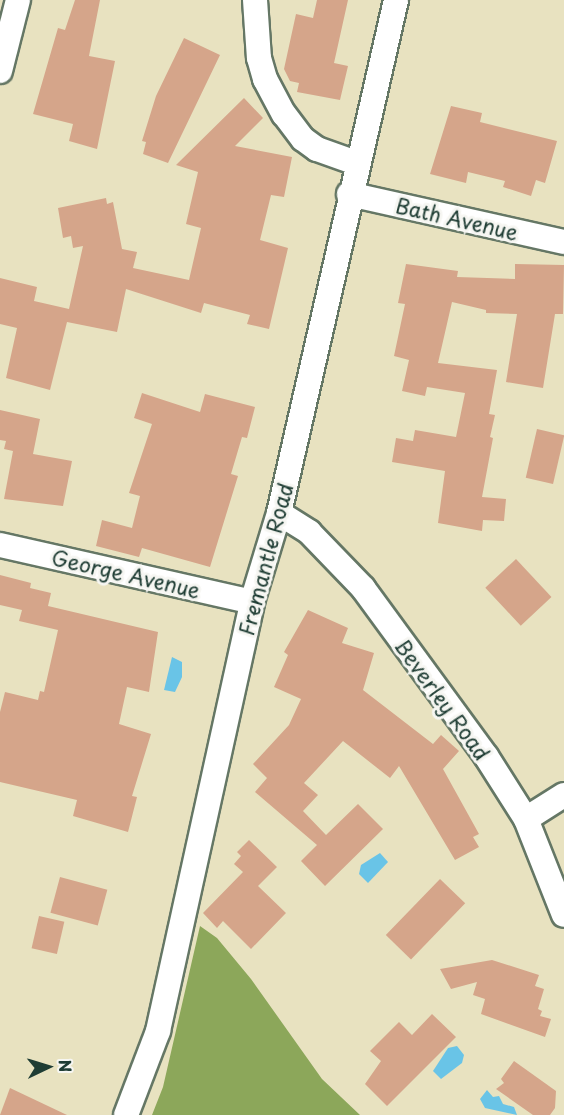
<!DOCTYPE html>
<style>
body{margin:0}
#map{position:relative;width:564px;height:1115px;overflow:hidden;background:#e8e2c0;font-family:"Playpen Sans",sans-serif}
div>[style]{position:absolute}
.forest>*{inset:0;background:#8ca75a}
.water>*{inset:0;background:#69c4e7}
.building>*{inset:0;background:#d5a58a;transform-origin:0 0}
.roads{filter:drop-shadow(2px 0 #657765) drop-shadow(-2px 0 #657765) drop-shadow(0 2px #657765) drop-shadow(0 -2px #657765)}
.minor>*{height:24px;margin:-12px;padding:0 12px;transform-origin:12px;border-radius:12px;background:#fff}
span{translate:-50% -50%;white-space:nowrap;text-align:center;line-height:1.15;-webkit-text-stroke:6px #f6f6f2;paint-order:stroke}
.street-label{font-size:21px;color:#1f3d34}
.north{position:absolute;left:18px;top:1037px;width:60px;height:60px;-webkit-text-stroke:4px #f6f6f2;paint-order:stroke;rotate:86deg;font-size:16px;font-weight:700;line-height:24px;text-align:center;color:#1f3d34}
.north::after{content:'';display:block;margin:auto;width:21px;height:27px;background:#1f3d34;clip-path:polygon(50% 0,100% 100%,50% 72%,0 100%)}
</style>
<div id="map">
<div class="forest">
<i style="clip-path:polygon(200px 926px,217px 938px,251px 979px,322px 1079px,360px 1115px,152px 1115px,163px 1087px)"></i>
</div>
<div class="water">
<i style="clip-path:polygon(172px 657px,182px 662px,182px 677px,175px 692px,164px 690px)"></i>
<i style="clip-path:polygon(380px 853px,388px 862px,368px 883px,359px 874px,361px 865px)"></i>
<i style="clip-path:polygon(457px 1046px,464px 1055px,462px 1063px,441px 1079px,433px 1071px,448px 1048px)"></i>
<i style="clip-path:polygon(487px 1090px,493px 1097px,499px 1096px,503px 1104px,514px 1107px,517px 1115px,485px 1108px,480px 1099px)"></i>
</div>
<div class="building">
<i style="clip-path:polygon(75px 0,100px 0,89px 56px,115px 61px,97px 149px,69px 141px,73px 124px,33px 114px,58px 28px,65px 30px)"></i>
<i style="clip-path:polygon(317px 0,348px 0,334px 63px,348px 66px,340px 100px,297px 92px,299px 83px,290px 81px,284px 69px,296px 14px,313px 18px)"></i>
<i style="clip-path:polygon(184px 38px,220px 55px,168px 163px,143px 154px,146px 142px,142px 141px,156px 96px)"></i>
<i style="clip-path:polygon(244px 98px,263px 118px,235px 146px,292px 157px,284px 197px,271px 195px,260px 240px,288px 248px,269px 329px,247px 324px,250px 315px,204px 303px,201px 313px,126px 289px,117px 332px,67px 322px,50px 390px,6px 378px,17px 328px,0 324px,0 278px,37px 287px,34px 301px,69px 309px,83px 246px,73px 248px,71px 236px,63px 238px,58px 208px,106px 198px,107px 204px,113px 202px,122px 249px,137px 252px,133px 268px,189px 280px,201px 228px,186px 224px,198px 172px,176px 165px)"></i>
<i style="clip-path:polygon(451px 106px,482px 113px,480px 122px,557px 141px,545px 183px,536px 180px,531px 196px,503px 187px,505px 181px,468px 172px,466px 183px,430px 174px)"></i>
<i style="clip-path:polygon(406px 264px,458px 271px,457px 277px,515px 279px,515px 264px,564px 265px,563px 314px,555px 314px,543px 388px,506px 382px,517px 314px,486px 313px,486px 310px,452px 302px,438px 363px,497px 370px,489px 414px,495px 415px,490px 437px,493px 438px,482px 497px,506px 499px,504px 521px,483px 520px,482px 531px,438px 523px,445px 471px,392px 462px,396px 438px,413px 441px,415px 430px,456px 437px,465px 393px,427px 387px,425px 396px,402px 391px,409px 360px,394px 356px,405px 304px,398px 303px)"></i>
<i style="clip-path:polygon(142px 393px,200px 412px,205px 394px,255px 407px,247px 438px,242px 437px,231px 474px,238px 476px,210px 567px,142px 548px,139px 557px,96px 546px,102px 520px,132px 528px,140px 496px,129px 493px,152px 424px,134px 418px)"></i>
<i style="clip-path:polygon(0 410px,40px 419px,33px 454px,72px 461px,63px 506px,4px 499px,13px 451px,4px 449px,6px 441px,0 440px)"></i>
<i style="left:537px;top:429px;width:28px;height:50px;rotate:13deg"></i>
<i style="left:516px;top:559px;width:52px;height:42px;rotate:47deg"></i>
<i style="clip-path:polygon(0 575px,31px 583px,30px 588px,51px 593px,48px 606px,158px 632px,149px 692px,127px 687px,119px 724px,151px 734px,132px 796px,137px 797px,128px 832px,73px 816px,77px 800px,0 782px,0 712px,5px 692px,38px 700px,40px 691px,44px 692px,58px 630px,19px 621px,22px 610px,0 605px)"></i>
<i style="clip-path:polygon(308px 610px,348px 628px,342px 643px,374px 653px,363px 690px,433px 744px,441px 735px,459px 751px,443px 769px,479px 834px,473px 837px,479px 847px,455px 860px,399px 766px,390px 778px,343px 741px,304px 783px,318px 795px,303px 811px,326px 835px,358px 804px,383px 829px,325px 886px,301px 861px,317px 845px,255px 792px,267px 778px,253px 764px,289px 725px,301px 699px,274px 687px,288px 655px,284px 652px)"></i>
<i style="clip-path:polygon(249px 840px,277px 867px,258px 886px,286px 913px,251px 949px,223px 921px,217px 928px,203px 913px,243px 872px,234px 864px,241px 856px,237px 852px)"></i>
<i style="left:60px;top:877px;width:49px;height:37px;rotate:15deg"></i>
<i style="left:440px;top:879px;width:35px;height:78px;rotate:44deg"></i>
<i style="left:39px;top:916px;width:26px;height:33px;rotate:13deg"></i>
<i style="clip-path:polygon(492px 960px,539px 975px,535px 986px,544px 989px,538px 1009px,542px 1011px,540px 1016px,551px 1019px,545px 1037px,481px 1014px,485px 999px,473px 995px,477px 982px,451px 989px,440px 969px)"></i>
<i style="clip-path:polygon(432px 1014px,456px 1037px,387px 1106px,365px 1084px,381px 1061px,370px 1051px,399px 1022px,412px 1035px)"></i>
<i style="clip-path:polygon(514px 1061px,556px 1091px,555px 1108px,550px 1115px,533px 1115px,496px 1089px,504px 1083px,501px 1079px)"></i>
<i style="clip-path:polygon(10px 1088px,67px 1115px,0 1115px)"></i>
</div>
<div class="roads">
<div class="minor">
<i style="left:255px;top:0;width:58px;rotate:86.1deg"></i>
<i style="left:259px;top:58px;width:22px;rotate:74deg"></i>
<i style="left:265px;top:79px;width:40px;rotate:62deg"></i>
<i style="left:284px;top:114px;width:31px;rotate:53deg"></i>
<i style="left:303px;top:139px;width:17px;rotate:36deg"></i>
<i style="left:317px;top:149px;width:41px;rotate:19.7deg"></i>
<i style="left:0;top:71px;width:73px;rotate:-75.8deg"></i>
<i style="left:349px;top:194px;width:220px;rotate:12.6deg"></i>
<i style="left:279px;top:513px;width:36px;rotate:32deg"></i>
<i style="left:309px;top:532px;width:78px;rotate:46deg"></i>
<i style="left:363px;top:588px;width:208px;rotate:53.8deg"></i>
<i style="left:486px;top:756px;width:75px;rotate:57.6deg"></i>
<i style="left:526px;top:819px;width:103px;rotate:68.4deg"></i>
<i style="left:0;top:545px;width:258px;rotate:12.7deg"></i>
<i style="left:526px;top:819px;width:45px;rotate:-32.3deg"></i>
<i style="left:126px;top:1115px;width:90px;rotate:-69.1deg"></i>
<i style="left:158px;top:1031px;width:439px;rotate:-77.6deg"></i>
<i style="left:252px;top:602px;width:93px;rotate:-73.1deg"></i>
<i style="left:279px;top:513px;width:526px;rotate:-77.15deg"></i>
</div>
</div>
<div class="street-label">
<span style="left:457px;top:218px;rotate:13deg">Bath Avenue</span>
<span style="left:265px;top:559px;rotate:-75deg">Fremantle Road</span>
<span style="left:126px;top:573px;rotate:13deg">George Avenue</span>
<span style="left:443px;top:699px;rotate:54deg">Beverley Road</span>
</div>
<div class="north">N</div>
</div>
